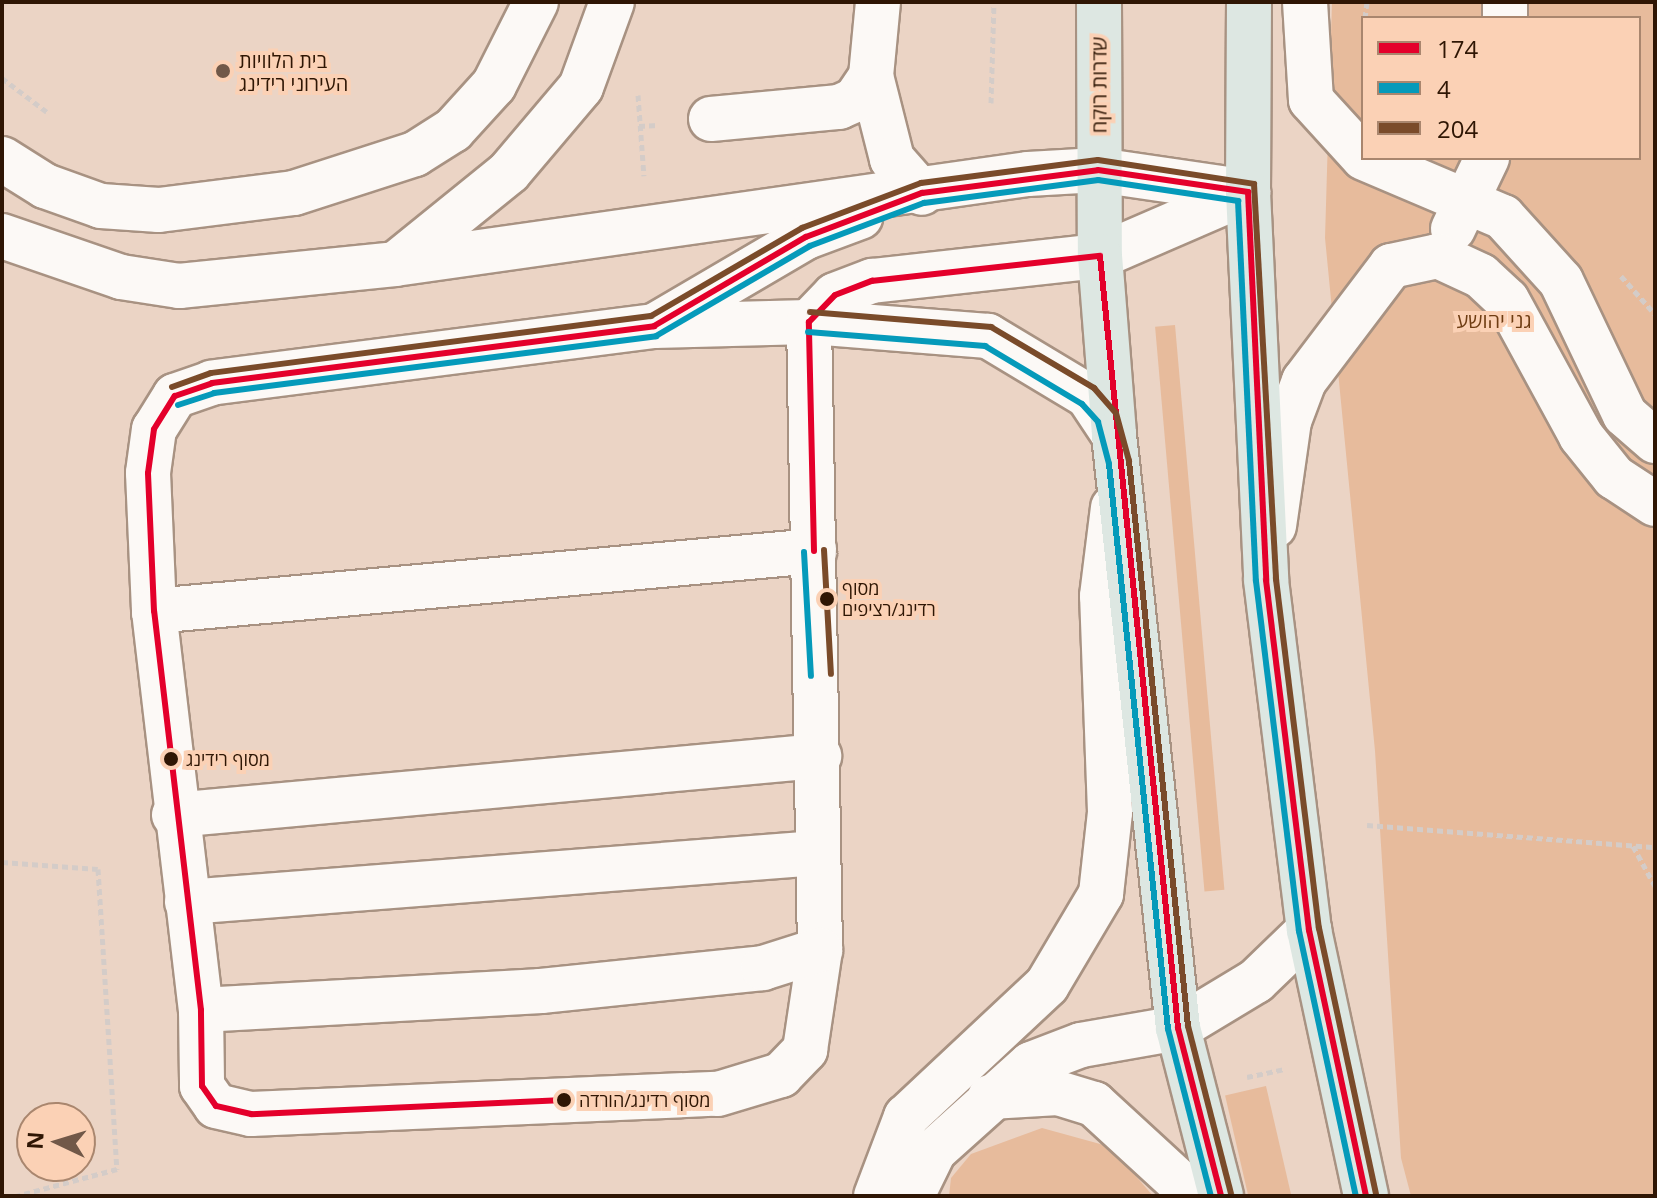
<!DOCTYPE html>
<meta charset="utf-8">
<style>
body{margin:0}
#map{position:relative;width:1657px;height:1198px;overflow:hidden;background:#ebd4c5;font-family:"Open Sans","Noto Sans Hebrew",sans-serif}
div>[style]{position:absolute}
.green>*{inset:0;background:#e7bb9c;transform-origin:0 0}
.path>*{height:5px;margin-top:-2.5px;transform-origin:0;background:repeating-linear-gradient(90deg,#d4ccc8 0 6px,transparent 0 10px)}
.roads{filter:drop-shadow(2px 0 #a89282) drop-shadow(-2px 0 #a89282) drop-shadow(0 2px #a89282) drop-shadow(0 -2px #a89282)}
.minor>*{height:44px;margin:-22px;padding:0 22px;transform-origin:22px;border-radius:22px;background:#fcf9f6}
.major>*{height:44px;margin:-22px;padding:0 22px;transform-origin:22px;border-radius:22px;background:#dde7e2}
.bus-1>*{height:6px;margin:-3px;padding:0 3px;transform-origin:3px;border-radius:3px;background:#e4002b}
.bus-2>*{height:6px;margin:-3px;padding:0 3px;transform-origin:3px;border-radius:3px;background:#059aba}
.bus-3>*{height:6px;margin:-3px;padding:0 3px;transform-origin:3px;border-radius:3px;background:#7a4b2a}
.dots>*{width:22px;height:22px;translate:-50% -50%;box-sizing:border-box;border:4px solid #fbd1b5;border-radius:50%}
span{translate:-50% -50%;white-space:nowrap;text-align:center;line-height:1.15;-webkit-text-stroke:8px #fbd1b5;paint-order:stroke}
.bus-label{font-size:18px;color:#2f1604}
.left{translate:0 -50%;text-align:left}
.poi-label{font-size:20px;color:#2f1604}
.street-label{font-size:20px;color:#2f1604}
.park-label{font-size:20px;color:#6f3d13}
.frame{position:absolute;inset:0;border:4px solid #2f1604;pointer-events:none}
.legend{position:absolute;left:1361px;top:16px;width:280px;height:144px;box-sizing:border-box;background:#fbd1b5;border:2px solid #a9866e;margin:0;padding:10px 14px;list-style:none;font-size:24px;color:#2f1604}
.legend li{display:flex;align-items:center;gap:16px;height:40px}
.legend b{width:40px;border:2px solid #a9866e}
.north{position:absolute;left:16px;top:1102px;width:80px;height:80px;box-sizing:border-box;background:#fbd1b5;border:2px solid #a9866e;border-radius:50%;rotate:274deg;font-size:22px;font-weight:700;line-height:32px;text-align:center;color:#2f1604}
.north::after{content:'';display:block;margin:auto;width:28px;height:36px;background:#715848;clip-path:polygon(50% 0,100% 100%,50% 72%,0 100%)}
</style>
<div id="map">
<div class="green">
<i style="clip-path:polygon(evenodd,1332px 2px,1655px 2px,1655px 1196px,1411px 1196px,1401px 1158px,1375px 751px,1325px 238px,1332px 2px,1363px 18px,1639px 18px,1639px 158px,1363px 158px,1363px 18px)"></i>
<i style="left:1175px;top:325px;width:567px;height:20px;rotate:85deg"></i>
<i style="left:1266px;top:1086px;width:113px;height:42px;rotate:77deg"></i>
<i style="clip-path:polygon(1042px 1128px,1111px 1147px,1153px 1196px,949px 1196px,951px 1178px,971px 1154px)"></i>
</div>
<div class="path">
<i style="left:1365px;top:18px;width:16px;rotate:-83deg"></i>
<i style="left:2px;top:78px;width:56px;rotate:37.1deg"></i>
<i style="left:638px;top:95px;width:81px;rotate:85.8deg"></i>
<i style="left:991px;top:103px;width:101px;rotate:-88.3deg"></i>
<i style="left:639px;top:126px;width:19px;rotate:-3deg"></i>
<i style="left:1621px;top:276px;width:51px;rotate:48.2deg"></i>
<i style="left:1367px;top:825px;width:289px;rotate:4.4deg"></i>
<i style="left:1633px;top:846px;width:46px;rotate:61.2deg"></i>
<i style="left:2px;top:862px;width:96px;rotate:4.2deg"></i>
<i style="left:98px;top:869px;width:301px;rotate:86.4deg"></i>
<i style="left:117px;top:1169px;width:105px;rotate:165deg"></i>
<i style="left:1247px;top:1077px;width:38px;rotate:-12deg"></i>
</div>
<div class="roads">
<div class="minor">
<i style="left:878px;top:2px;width:74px;rotate:95.4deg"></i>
<i style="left:871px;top:76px;width:86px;rotate:75.8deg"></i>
<i style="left:892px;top:159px;width:45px;rotate:48.6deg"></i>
<i style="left:1305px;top:2px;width:98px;rotate:86.5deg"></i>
<i style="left:1311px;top:100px;width:77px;rotate:47.6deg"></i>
<i style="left:1505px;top:2px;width:16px;rotate:90deg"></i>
<i style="left:711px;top:119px;width:129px;rotate:-5.4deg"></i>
<i style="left:839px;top:107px;width:17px;rotate:-24deg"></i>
<i style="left:855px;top:100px;width:29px;rotate:-56deg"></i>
<i style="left:1364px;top:158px;width:151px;rotate:23deg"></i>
<i style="left:1503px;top:217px;width:86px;rotate:47.8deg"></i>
<i style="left:1561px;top:281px;width:148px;rotate:64.5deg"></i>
<i style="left:1625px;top:415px;width:40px;rotate:41deg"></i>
<i style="left:2px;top:159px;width:51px;rotate:32.1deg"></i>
<i style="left:45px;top:186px;width:59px;rotate:19.7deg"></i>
<i style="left:101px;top:206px;width:58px;rotate:3.9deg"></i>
<i style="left:159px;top:210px;width:136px;rotate:-7.2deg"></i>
<i style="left:294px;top:193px;width:127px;rotate:-17.9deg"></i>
<i style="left:415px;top:154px;width:45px;rotate:-32.3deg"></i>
<i style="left:453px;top:130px;width:61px;rotate:-47.7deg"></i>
<i style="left:494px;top:85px;width:93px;rotate:-63.2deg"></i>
<i style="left:1453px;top:229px;width:79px;rotate:-64.4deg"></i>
<i style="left:2px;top:236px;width:126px;rotate:19deg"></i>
<i style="left:121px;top:277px;width:59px;rotate:8.8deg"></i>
<i style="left:179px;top:286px;width:217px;rotate:-5.8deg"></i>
<i style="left:395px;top:264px;width:639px;rotate:-8.09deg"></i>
<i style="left:1028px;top:174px;width:70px;rotate:-3.3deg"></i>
<i style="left:1098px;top:170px;width:152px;rotate:8.3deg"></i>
<i style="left:398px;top:262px;width:143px;rotate:-39deg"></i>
<i style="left:509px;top:172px;width:111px;rotate:-49.7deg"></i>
<i style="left:581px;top:87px;width:90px;rotate:-70deg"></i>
<i style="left:656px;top:325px;width:174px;rotate:-30.4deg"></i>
<i style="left:806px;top:237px;width:58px;rotate:-20.3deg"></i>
<i style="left:1114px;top:435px;width:47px;rotate:-123.7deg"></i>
<i style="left:1088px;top:396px;width:117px;rotate:-149deg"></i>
<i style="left:988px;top:336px;width:180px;rotate:-175.5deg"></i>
<i style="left:809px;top:322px;width:155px;rotate:178.5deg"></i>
<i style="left:654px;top:326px;width:446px;rotate:172.7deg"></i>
<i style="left:212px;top:383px;width:39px;rotate:161deg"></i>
<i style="left:175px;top:396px;width:39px;rotate:122deg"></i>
<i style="left:154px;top:429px;width:44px;rotate:97.8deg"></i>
<i style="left:148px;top:473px;width:138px;rotate:87.5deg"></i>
<i style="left:154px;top:611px;width:402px;rotate:83.3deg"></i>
<i style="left:201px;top:1010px;width:76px;rotate:89.2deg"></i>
<i style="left:202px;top:1086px;width:24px;rotate:55deg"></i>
<i style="left:216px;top:1106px;width:36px;rotate:13deg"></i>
<i style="left:251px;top:1114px;width:467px;rotate:-2.5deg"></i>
<i style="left:718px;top:1094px;width:66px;rotate:-16.8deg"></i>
<i style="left:781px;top:1075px;width:35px;rotate:-46deg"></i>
<i style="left:805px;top:1050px;width:101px;rotate:-81.5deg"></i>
<i style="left:820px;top:950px;width:628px;rotate:-91deg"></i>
<i style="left:809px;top:322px;width:37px;rotate:-46deg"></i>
<i style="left:835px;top:295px;width:40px;rotate:-21deg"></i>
<i style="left:872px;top:281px;width:229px;rotate:-6.3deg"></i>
<i style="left:1100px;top:256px;width:161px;rotate:-23.4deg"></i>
<i style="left:1274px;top:526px;width:106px;rotate:-81.9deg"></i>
<i style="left:1289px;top:421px;width:43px;rotate:-69.4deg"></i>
<i style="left:1304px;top:381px;width:144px;rotate:-52.9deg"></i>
<i style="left:1391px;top:266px;width:48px;rotate:-12deg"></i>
<i style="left:1438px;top:256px;width:47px;rotate:24.9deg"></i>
<i style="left:1481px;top:276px;width:35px;rotate:43deg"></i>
<i style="left:1507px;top:300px;width:155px;rotate:61.4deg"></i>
<i style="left:1581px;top:436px;width:53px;rotate:51.2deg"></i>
<i style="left:1614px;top:477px;width:49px;rotate:33.4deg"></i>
<i style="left:154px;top:611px;width:663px;rotate:-5.19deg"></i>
<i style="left:174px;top:815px;width:648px;rotate:-5.23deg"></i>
<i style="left:187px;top:902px;width:632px;rotate:-4.45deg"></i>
<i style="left:201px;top:1010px;width:341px;rotate:-3.2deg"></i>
<i style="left:541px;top:991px;width:223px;rotate:-5.9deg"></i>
<i style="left:763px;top:968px;width:60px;rotate:-17.5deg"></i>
<i style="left:990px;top:1097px;width:68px;rotate:-3.4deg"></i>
<i style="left:1058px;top:1093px;width:38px;rotate:17deg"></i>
<i style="left:1094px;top:1104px;width:136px;rotate:42.6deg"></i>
<i style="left:876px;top:1196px;width:85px;rotate:-69.2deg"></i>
<i style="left:906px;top:1117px;width:193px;rotate:-43.1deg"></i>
<i style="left:1047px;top:985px;width:106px;rotate:-59.3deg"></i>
<i style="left:1101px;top:894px;width:82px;rotate:-83.7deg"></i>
<i style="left:1110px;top:812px;width:216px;rotate:-92.1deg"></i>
<i style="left:1102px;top:596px;width:89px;rotate:-82.9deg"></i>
<i style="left:912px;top:1196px;width:50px;rotate:-63.9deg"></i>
<i style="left:934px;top:1151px;width:130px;rotate:-41.9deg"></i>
<i style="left:1031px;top:1064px;width:53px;rotate:-20.8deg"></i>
<i style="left:1081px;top:1045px;width:98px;rotate:-9.9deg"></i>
<i style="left:1178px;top:1028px;width:91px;rotate:-31.1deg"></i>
<i style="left:1256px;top:981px;width:74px;rotate:-43.9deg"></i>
</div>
<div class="major">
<i style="left:1099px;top:2px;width:254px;rotate:89.8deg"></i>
<i style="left:1100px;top:256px;width:180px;rotate:85.5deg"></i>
<i style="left:1114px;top:435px;width:596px;rotate:83.84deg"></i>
<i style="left:1178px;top:1028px;width:173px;rotate:75.6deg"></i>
<i style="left:1249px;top:2px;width:190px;rotate:90.3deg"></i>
<i style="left:1248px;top:192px;width:388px;rotate:87.3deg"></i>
<i style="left:1266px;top:580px;width:353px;rotate:83deg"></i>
<i style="left:1309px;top:930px;width:272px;rotate:77.9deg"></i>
</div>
</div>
<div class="bus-1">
<i style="left:814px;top:551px;width:229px;rotate:-91.3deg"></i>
<i style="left:809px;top:322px;width:37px;rotate:-46deg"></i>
<i style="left:835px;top:295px;width:40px;rotate:-21deg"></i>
<i style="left:872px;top:281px;width:229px;rotate:-6.3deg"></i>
<i style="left:1100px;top:256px;width:776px;rotate:84.23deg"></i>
<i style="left:1178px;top:1028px;width:173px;rotate:75.6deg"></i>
<i style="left:564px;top:1100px;width:313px;rotate:177.4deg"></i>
<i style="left:251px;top:1114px;width:36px;rotate:-167deg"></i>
<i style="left:216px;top:1106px;width:24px;rotate:-125deg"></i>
<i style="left:202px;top:1086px;width:76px;rotate:-90.8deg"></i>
<i style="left:201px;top:1010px;width:402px;rotate:-96.7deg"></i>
<i style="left:154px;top:611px;width:138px;rotate:-92.5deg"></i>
<i style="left:148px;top:473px;width:44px;rotate:-82.2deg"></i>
<i style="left:154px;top:429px;width:39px;rotate:-58deg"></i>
<i style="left:175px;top:396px;width:39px;rotate:-19deg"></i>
<i style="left:212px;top:383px;width:446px;rotate:-7.3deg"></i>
<i style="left:654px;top:326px;width:176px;rotate:-30.4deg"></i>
<i style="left:806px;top:237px;width:124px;rotate:-20.8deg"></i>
<i style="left:922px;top:193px;width:177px;rotate:-7.4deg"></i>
<i style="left:1098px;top:170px;width:152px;rotate:8.3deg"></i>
<i style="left:1248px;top:192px;width:388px;rotate:87.3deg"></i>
<i style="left:1266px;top:580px;width:353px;rotate:83deg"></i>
<i style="left:1309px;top:930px;width:272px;rotate:77.9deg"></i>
</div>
<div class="bus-2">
<i style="left:808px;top:332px;width:178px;rotate:4.5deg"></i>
<i style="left:985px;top:346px;width:113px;rotate:30.9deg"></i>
<i style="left:1082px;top:404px;width:24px;rotate:48deg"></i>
<i style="left:1098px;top:422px;width:43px;rotate:75.3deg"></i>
<i style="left:1109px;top:464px;width:568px;rotate:84.04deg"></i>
<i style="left:1168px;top:1029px;width:172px;rotate:75.6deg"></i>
<i style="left:178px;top:405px;width:38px;rotate:-18deg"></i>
<i style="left:214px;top:393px;width:446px;rotate:-7.3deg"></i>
<i style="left:656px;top:336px;width:178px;rotate:-30.3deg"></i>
<i style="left:810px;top:246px;width:122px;rotate:-20.7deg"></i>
<i style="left:924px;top:203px;width:176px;rotate:-7.5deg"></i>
<i style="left:1098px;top:180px;width:142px;rotate:8.5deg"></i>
<i style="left:1238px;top:201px;width:380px;rotate:87.3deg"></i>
<i style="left:1256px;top:581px;width:353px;rotate:83deg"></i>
<i style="left:1299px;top:931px;width:271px;rotate:77.9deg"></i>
<i style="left:804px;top:552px;width:124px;rotate:86.8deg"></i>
</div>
<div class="bus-3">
<i style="left:810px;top:312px;width:182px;rotate:4.7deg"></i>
<i style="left:991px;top:327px;width:120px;rotate:30.6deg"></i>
<i style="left:1094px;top:388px;width:33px;rotate:49deg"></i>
<i style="left:1116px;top:413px;width:50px;rotate:74.8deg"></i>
<i style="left:1129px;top:461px;width:568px;rotate:84.04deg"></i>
<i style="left:1188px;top:1026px;width:173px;rotate:75.6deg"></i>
<i style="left:172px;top:387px;width:41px;rotate:-19.7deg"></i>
<i style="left:211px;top:373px;width:444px;rotate:-7.4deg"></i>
<i style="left:651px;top:316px;width:175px;rotate:-30.2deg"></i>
<i style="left:802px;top:228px;width:127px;rotate:-20.7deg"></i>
<i style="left:921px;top:183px;width:178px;rotate:-7.4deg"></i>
<i style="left:1098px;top:160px;width:158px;rotate:8.7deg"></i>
<i style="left:1254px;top:184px;width:396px;rotate:86.8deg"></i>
<i style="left:1276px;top:579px;width:352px;rotate:83deg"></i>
<i style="left:1319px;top:928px;width:272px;rotate:77.9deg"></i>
<i style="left:824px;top:550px;width:124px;rotate:86.8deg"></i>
</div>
<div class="dots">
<i style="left:223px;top:71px;background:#715848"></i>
<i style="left:827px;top:599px;background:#2f1604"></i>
<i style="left:171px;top:759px;background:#2f1604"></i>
<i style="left:564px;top:1100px;background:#2f1604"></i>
</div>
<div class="bus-label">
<span class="left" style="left:842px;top:599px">מסוף<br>רדינג/רציפים</span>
<span class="left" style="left:186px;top:759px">מסוף רידינג</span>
<span class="left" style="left:579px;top:1100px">מסוף רדינג/הורדה</span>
</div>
<div class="poi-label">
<span class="left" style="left:239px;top:72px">בית הלוויות<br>העירוני רידינג</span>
</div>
<div class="street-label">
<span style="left:1099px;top:85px;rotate:-90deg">שדרות רוקח</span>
</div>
<div class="park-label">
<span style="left:1494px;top:320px">גני יהושע</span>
</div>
<div class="frame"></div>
<ul class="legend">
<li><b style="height:10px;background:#e4002b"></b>174</li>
<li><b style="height:10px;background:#059aba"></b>4</li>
<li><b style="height:10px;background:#7a4b2a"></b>204</li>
</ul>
<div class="north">N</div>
</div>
